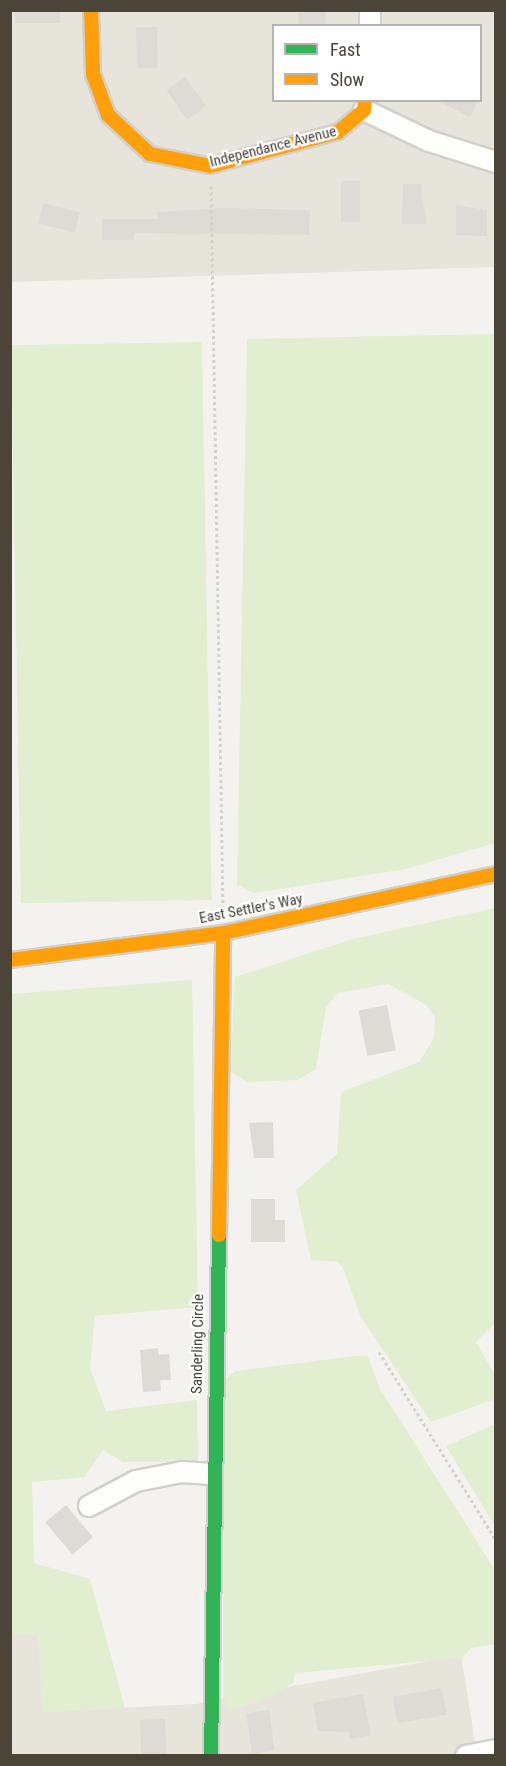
<!DOCTYPE html>
<style>
body{margin:0}
#map{position:relative;width:506px;height:1766px;overflow:hidden;background:#f4f2ee;font-family:"Roboto Condensed",sans-serif}
div>[style]{position:absolute}
.residential>*{inset:0;background:#e7e4dc}
.green>*{inset:0;background:#e1eecf;transform-origin:0 0}
.building>*{inset:0;background:#dedbd6;transform-origin:0 0}
.path>*{height:3px;margin-top:-1.5px;transform-origin:0;background:repeating-linear-gradient(90deg,#d3d2cc 0 3px,transparent 0 6px)}
.roads{filter:drop-shadow(2px 0 #d2d0cb) drop-shadow(-2px 0 #d2d0cb) drop-shadow(0 2px #d2d0cb) drop-shadow(0 -2px #d2d0cb)}
.street>*{height:20px;margin:-10px;padding:0 10px;transform-origin:10px;border-radius:10px;background:#fdfdfc}
.fast>*{height:14px;margin:-7px;padding:0 7px;transform-origin:7px;border-radius:7px;background:#30b455}
.slow>*{height:14px;margin:-7px;padding:0 7px;transform-origin:7px;border-radius:7px;background:#ff9f0a}
span{translate:-50% -50%;white-space:nowrap;text-align:center;line-height:1.15;-webkit-text-stroke:4.5px #fff;paint-order:stroke}
.street-label{font-size:15px;color:#4b4439}
.frame{position:absolute;inset:0;border:12px solid #4b4439;pointer-events:none}
.legend{position:absolute;left:272px;top:24px;width:210px;height:78px;box-sizing:border-box;background:#fff;border:2px solid #b7b4b0;margin:0;padding:8px 10px;list-style:none;font-size:18px;color:#4b4439}
.legend li{display:flex;align-items:center;gap:12px;height:30px}
.legend b{width:30px;border:2px solid #b7b4b0}
</style>
<div id="map">
<div class="residential">
<i style="clip-path:polygon(evenodd,10px 11px,495px 11px,495px 267px,11px 282px,10px 11px,274px 26px,480px 26px,480px 100px,274px 100px,274px 26px)"></i>
<i style="clip-path:polygon(10px 1635px,38px 1635px,43px 1712px,196px 1704px,461px 1655px,475px 1742px,495px 1744px,495px 1755px,11px 1755px)"></i>
</div>
<div class="green">
<i style="clip-path:polygon(495px 334px,495px 843px,406px 869px,254px 893px,237px 885px,247px 339px)"></i>
<i style="left:202px;top:342px;width:558px;height:191px;rotate:89deg"></i>
<i style="clip-path:polygon(495px 908px,496px 1322px,476px 1342px,495px 1375px,495px 1399px,431px 1422px,360px 1315px,343px 1268px,338px 1262px,311px 1260px,296px 1190px,337px 1154px,341px 1092px,419px 1062px,434px 1038px,435px 1017px,426px 1005px,388px 984px,338px 993px,326px 1007px,316px 1069px,298px 1080px,248px 1082px,230px 1072px,235px 977px,353px 939px)"></i>
<i style="clip-path:polygon(192px 980px,198px 1307px,95px 1316px,90px 1368px,106px 1411px,197px 1400px,198px 1462px,123px 1462px,103px 1450px,84px 1477px,32px 1482px,34px 1563px,90px 1579px,125px 1708px,42px 1712px,38px 1635px,10px 1635px,11px 994px)"></i>
<i style="clip-path:polygon(355px 1356px,368px 1357px,380px 1389px,495px 1570px,495px 1644px,471px 1648px,462px 1658px,295px 1673px,294px 1682px,276px 1694px,230px 1711px,223px 1698px,224px 1380px,236px 1371px)"></i>
<i style="clip-path:polygon(495px 1424px,495px 1526px,446px 1446px)"></i>
</div>
<div class="building">
<i style="left:15px;top:10px;width:45px;height:13px"></i>
<i style="clip-path:polygon(325px 10px,327px 26px,299px 26px,298px 13px)"></i>
<i style="left:157px;top:27px;width:41px;height:21px;rotate:89deg"></i>
<i style="left:185px;top:77px;width:36px;height:23px;rotate:54deg"></i>
<i style="clip-path:polygon(436px 100px,478px 100px,470px 117px)"></i>
<i style="left:341px;top:181px;width:19px;height:41px"></i>
<i style="clip-path:polygon(403px 184px,421px 184px,426px 224px,402px 224px)"></i>
<i style="left:43px;top:203px;width:38px;height:21px;rotate:14deg"></i>
<i style="clip-path:polygon(456px 205px,487px 210px,487px 236px,456px 235px)"></i>
<i style="clip-path:polygon(223px 208px,310px 210px,309px 235px,134px 233px,134px 240px,102px 240px,102px 219px,157px 219px,157px 212px)"></i>
<i style="left:387px;top:1005px;width:46px;height:29px;rotate:79deg"></i>
<i style="clip-path:polygon(273px 1122px,274px 1158px,254px 1158px,249px 1123px)"></i>
<i style="clip-path:polygon(251px 1199px,275px 1199px,275px 1220px,285px 1220px,285px 1242px,251px 1242px)"></i>
<i style="clip-path:polygon(158px 1348px,159px 1355px,169px 1354px,171px 1380px,160px 1380px,161px 1391px,143px 1392px,140px 1350px)"></i>
<i style="left:66px;top:1505px;width:42px;height:27px;rotate:50deg"></i>
<i style="left:442px;top:1688px;width:27px;height:50px;rotate:80deg"></i>
<i style="clip-path:polygon(363px 1694px,371px 1735px,350px 1739px,349px 1732px,318px 1731px,313px 1703px)"></i>
<i style="left:269px;top:1710px;width:41px;height:23px;rotate:82deg"></i>
<i style="left:165px;top:1719px;width:36px;height:25px;rotate:88deg"></i>
</div>
<div class="path">
<i style="left:211px;top:186px;width:725px;rotate:89.05deg"></i>
<i style="left:379px;top:1352px;width:221px;rotate:58.1deg"></i>
</div>
<div class="roads">
<div class="street">
<i style="left:370px;top:26px;width:16px;rotate:-90deg"></i>
<i style="left:364px;top:110px;width:72px;rotate:25.5deg"></i>
<i style="left:429px;top:141px;width:70px;rotate:17.4deg"></i>
<i style="left:89px;top:1506px;width:53px;rotate:-28deg"></i>
<i style="left:136px;top:1481px;width:47px;rotate:-11.1deg"></i>
<i style="left:182px;top:1472px;width:29px;rotate:4deg"></i>
<i style="left:466px;top:1756px;width:31px;rotate:-11deg"></i>
</div>
<div class="fast">
<i style="left:211px;top:1756px;width:521px;rotate:-89.12deg"></i>
</div>
<div class="slow">
<i style="left:91px;top:10px;width:64px;rotate:88.2deg"></i>
<i style="left:93px;top:74px;width:44px;rotate:69.9deg"></i>
<i style="left:108px;top:115px;width:57px;rotate:42.9deg"></i>
<i style="left:150px;top:154px;width:61px;rotate:11.3deg"></i>
<i style="left:210px;top:166px;width:132px;rotate:-14.9deg"></i>
<i style="left:338px;top:132px;width:34px;rotate:-40deg"></i>
<i style="left:364px;top:110px;width:10px;rotate:-84deg"></i>
<i style="left:10px;top:960px;width:215px;rotate:-7.2deg"></i>
<i style="left:223px;top:933px;width:279px;rotate:-12.2deg"></i>
<i style="left:219px;top:1235px;width:302px;rotate:-89.2deg"></i>
</div>
</div>
<div class="street-label">
<span style="left:273px;top:147px;rotate:-14deg">Independance Avenue</span>
<span style="left:251px;top:909px;rotate:-11deg">East Settler's Way</span>
<span style="left:198px;top:1344px;rotate:-89deg">Sanderling Circle</span>
</div>
<div class="frame"></div>
<ul class="legend">
<li><b style="height:8px;background:#30b455"></b>Fast</li>
<li><b style="height:8px;background:#ff9f0a"></b>Slow</li>
</ul>
</div>
